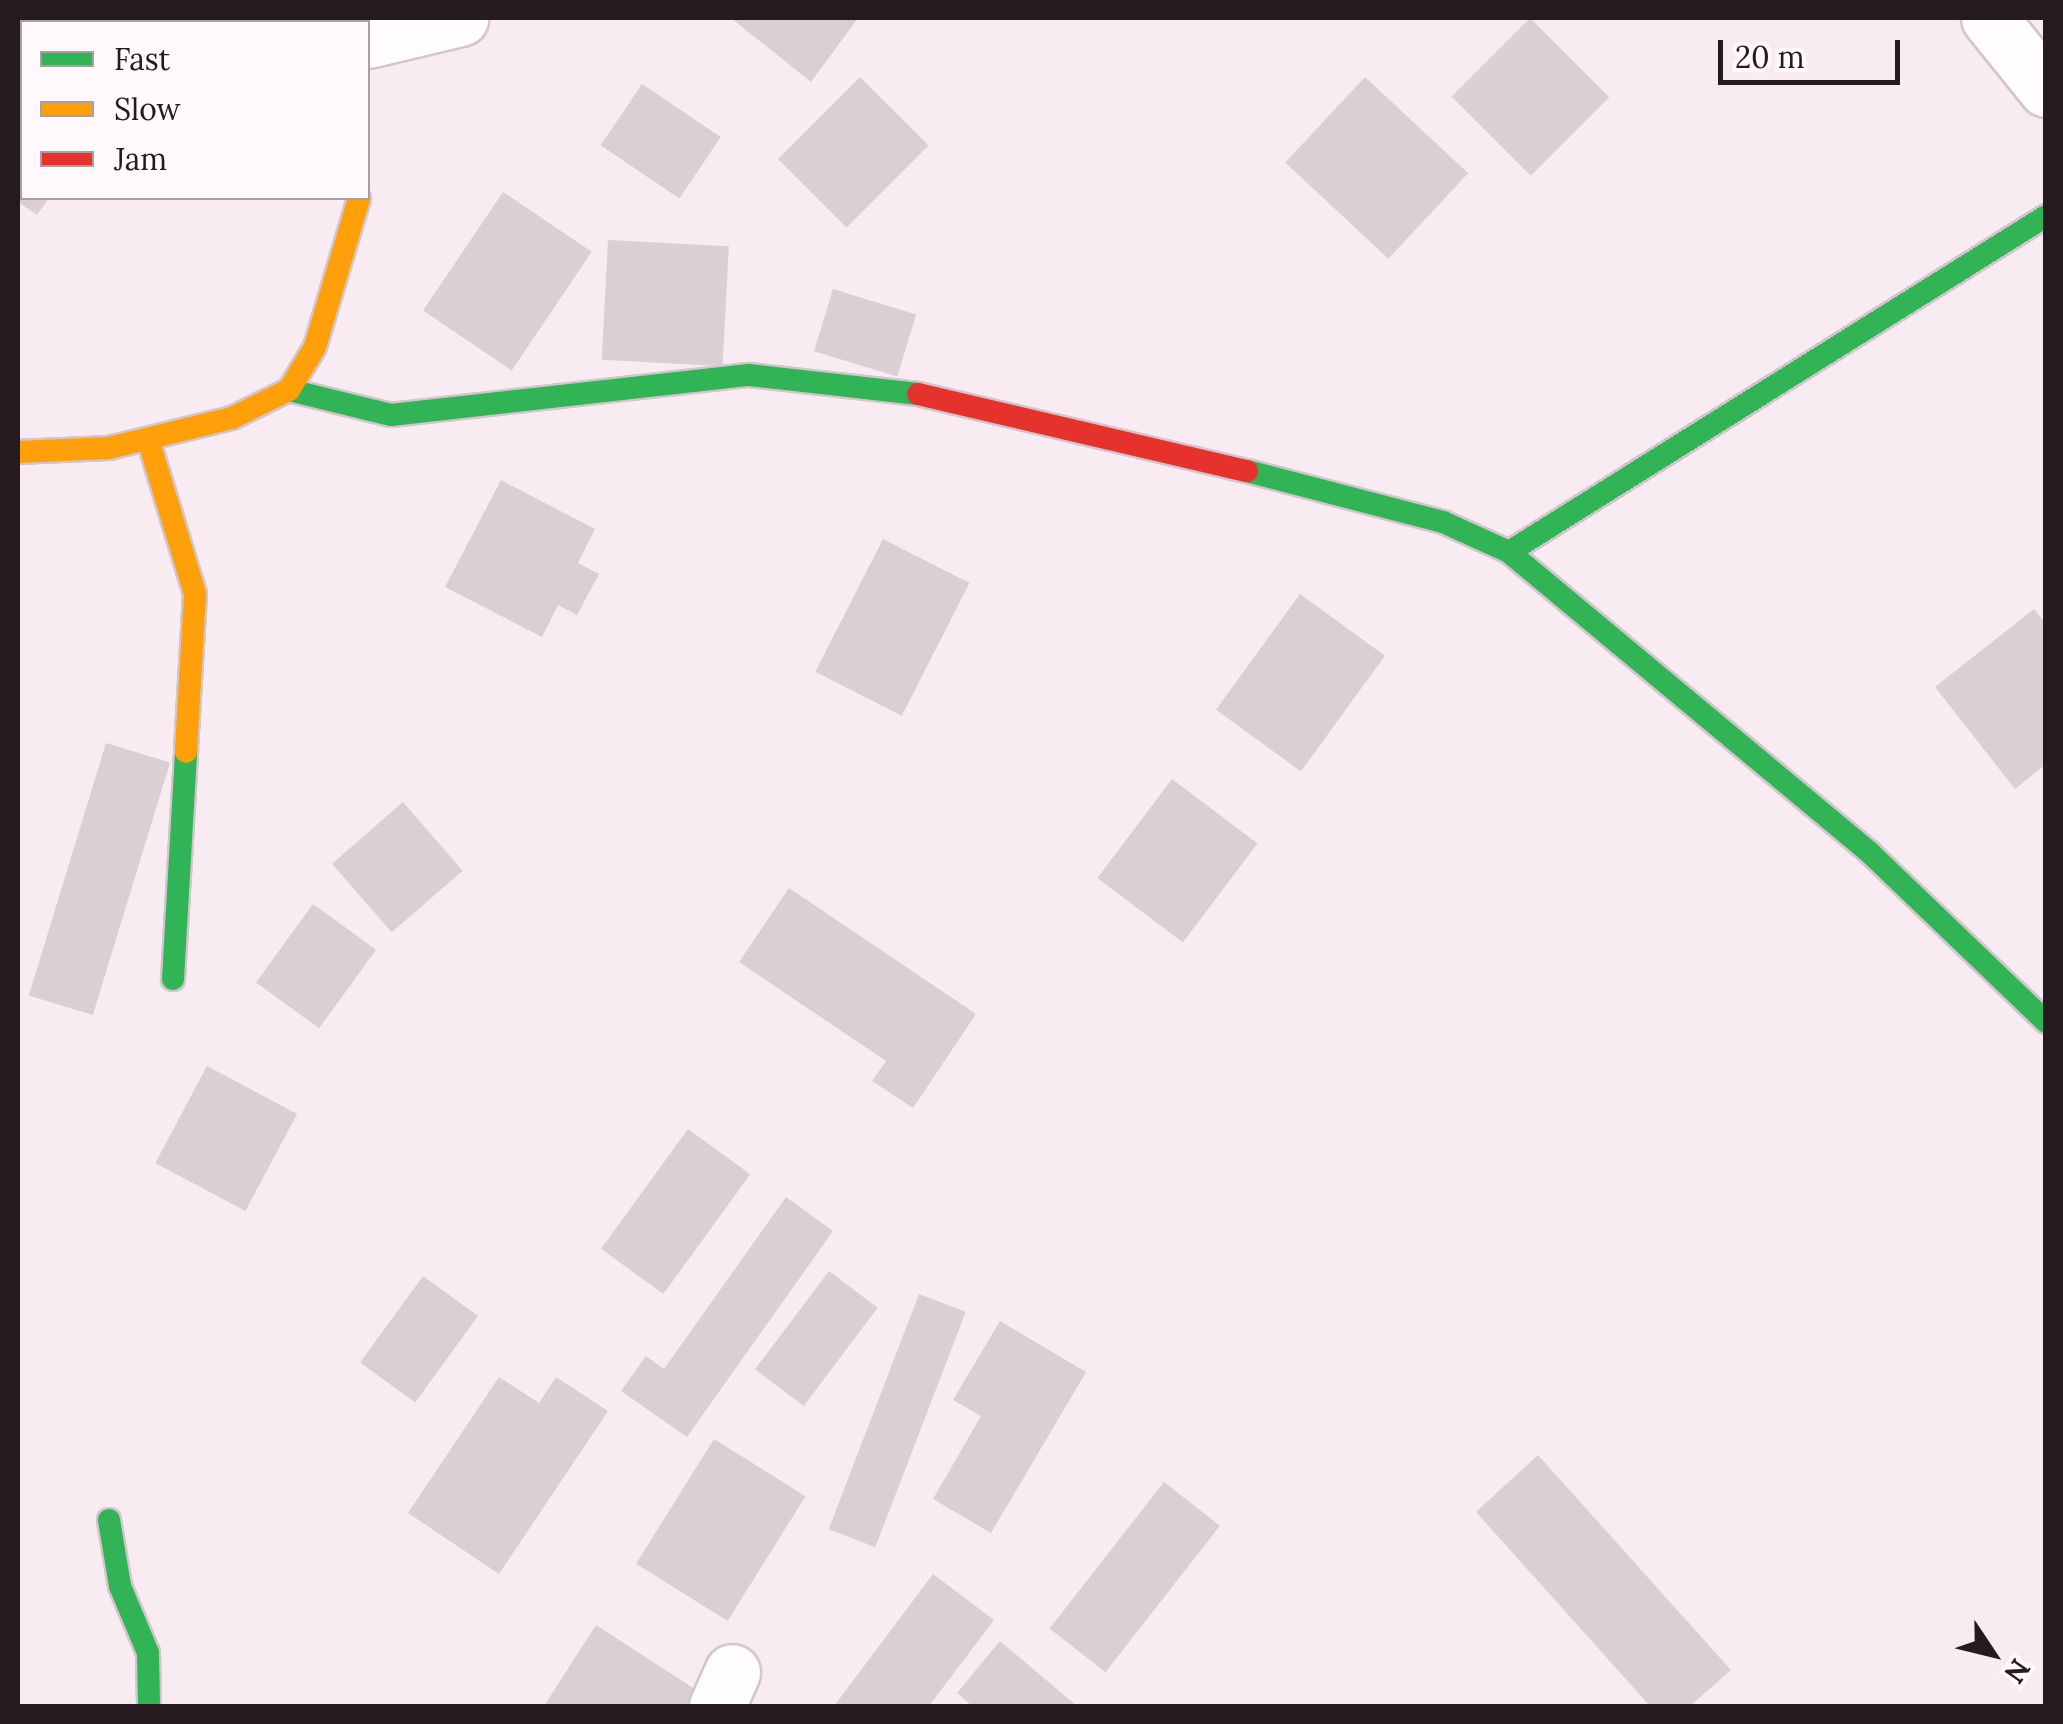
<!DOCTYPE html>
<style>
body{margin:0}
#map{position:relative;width:2063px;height:1724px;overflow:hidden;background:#f9ebf2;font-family:Lora,serif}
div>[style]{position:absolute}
.building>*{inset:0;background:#dbcfd5;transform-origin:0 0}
.roads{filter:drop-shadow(2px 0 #d2c6cc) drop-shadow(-2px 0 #d2c6cc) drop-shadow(0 2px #d2c6cc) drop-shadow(0 -2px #d2c6cc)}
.street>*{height:55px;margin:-27.5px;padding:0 27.5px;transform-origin:27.5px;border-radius:27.5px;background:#fefcfd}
.fast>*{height:22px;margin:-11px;padding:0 11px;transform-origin:11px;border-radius:11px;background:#30b455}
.slow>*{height:22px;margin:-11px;padding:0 11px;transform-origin:11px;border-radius:11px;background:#ff9f0a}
.jam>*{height:22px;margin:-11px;padding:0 11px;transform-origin:11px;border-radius:11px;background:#e5322d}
span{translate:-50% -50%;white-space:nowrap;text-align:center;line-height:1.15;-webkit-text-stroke:8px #fff8fc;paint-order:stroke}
.frame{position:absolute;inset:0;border:20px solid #251a20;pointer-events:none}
.legend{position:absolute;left:20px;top:20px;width:350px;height:180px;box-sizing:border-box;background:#fff8fc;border:2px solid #a89fa4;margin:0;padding:12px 18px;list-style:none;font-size:30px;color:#251a20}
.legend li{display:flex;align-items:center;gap:20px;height:50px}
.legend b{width:50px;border:2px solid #a89fa4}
.north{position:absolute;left:1943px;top:1604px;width:100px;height:100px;-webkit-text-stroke:8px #fff8fc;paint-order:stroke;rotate:125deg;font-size:28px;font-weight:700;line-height:40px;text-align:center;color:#251a20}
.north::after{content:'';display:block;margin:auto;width:35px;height:45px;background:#251a20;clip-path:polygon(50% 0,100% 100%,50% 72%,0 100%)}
.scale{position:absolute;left:1718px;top:40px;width:182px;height:45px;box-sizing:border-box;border:5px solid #251a20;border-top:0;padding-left:12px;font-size:30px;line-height:35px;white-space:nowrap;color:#251a20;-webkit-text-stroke:8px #fff8fc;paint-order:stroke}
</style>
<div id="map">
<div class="building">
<i style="clip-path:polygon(731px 18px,858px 18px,811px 82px)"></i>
<i style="left:1530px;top:18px;width:112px;height:111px;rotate:45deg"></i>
<i style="clip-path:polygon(18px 24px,22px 198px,49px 198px,37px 215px,18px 202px)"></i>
<i style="left:860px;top:77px;width:97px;height:116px;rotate:45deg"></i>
<i style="left:1365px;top:77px;width:141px;height:117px;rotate:43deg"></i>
<i style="left:642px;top:84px;width:95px;height:74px;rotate:34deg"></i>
<i style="left:503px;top:192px;width:107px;height:143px;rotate:34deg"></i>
<i style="left:608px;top:240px;width:121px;height:120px;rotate:3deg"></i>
<i style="left:833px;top:289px;width:87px;height:65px;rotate:17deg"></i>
<i style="clip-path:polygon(501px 480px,595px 529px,578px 563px,599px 574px,577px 615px,558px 605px,542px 637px,445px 587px)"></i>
<i style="left:883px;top:539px;width:97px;height:149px;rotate:27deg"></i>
<i style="left:1300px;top:594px;width:105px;height:143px;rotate:36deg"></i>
<i style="clip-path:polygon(2034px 609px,2046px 624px,2046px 764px,2015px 789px,1935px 687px)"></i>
<i style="left:106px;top:743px;width:67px;height:264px;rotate:17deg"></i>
<i style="left:1172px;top:779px;width:107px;height:124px;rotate:37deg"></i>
<i style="left:403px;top:802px;width:91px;height:94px;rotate:49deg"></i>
<i style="clip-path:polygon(789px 888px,976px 1014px,913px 1108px,872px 1081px,886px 1061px,739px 962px)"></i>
<i style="left:313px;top:904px;width:78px;height:97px;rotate:36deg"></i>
<i style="left:207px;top:1066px;width:102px;height:110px;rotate:28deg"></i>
<i style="left:688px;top:1129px;width:77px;height:148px;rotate:36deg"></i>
<i style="clip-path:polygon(786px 1197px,833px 1231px,687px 1437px,621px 1391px,646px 1356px,664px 1369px)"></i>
<i style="left:829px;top:1271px;width:61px;height:123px;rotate:37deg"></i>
<i style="left:423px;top:1276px;width:68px;height:107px;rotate:36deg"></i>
<i style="left:919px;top:1294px;width:50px;height:252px;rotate:21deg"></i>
<i style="clip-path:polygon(1000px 1321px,1086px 1372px,991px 1533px,933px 1499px,981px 1416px,953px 1400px)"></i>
<i style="clip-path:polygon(499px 1377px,539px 1403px,556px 1377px,608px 1411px,499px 1574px,408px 1513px)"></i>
<i style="left:714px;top:1439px;width:108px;height:147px;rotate:32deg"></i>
<i style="clip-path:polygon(1538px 1455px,1731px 1670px,1690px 1706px,1650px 1706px,1476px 1512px)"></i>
<i style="left:1164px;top:1482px;width:71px;height:186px;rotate:38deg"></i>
<i style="clip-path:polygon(933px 1574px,994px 1620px,929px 1706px,834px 1706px)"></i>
<i style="clip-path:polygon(596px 1625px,701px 1693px,693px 1706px,544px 1706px)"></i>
<i style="clip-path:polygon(1000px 1641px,1077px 1706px,972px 1706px,957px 1693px)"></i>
</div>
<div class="roads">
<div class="street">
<i style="left:1989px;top:18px;width:91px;rotate:51.2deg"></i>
<i style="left:368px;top:40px;width:95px;rotate:-13.4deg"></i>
<i style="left:717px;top:1706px;width:37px;rotate:-66deg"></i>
</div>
<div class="fast">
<i style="left:342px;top:18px;width:5px;rotate:53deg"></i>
<i style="left:289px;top:390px;width:105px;rotate:13.8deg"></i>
<i style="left:391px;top:415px;width:360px;rotate:-6.4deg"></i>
<i style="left:749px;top:375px;width:170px;rotate:6.4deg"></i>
<i style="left:1247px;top:471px;width:203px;rotate:14.6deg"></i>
<i style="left:1443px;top:522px;width:72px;rotate:24.4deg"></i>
<i style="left:1509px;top:552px;width:469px;rotate:39.8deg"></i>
<i style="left:1869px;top:852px;width:245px;rotate:43.8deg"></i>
<i style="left:1509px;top:552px;width:633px;rotate:-32.03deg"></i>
<i style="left:173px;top:979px;width:227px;rotate:-86.7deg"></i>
<i style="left:109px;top:1520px;width:67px;rotate:80.5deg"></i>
<i style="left:120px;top:1586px;width:73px;rotate:67.3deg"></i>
<i style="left:148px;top:1653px;width:53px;rotate:88.9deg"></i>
</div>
<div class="slow">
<i style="left:148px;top:439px;width:162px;rotate:73.1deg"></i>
<i style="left:195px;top:594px;width:158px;rotate:93.3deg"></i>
<i style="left:18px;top:452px;width:91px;rotate:-2.5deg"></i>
<i style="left:109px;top:448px;width:127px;rotate:-13.7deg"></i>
<i style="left:232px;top:418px;width:64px;rotate:-26.2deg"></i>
<i style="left:289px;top:390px;width:50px;rotate:-58.8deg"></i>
<i style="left:315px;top:347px;width:155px;rotate:-73.5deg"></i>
</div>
<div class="jam">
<i style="left:918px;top:394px;width:338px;rotate:13.2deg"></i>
</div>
</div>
<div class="frame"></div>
<ul class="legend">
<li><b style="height:12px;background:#30b455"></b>Fast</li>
<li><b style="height:12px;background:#ff9f0a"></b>Slow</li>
<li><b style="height:12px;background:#e5322d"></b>Jam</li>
</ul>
<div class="north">N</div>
<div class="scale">20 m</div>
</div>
